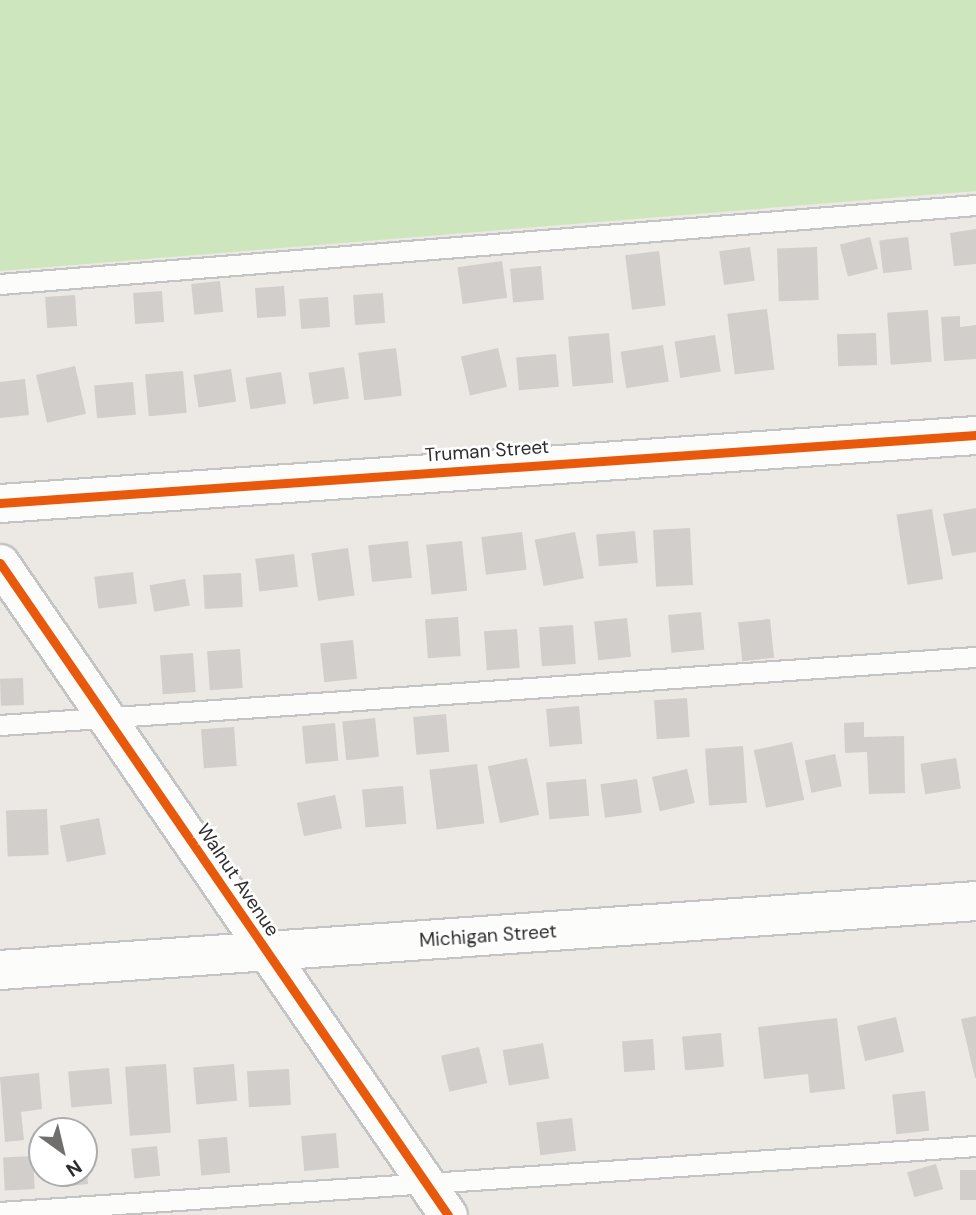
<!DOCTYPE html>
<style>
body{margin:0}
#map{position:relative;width:976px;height:1215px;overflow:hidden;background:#ece8e4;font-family:"DM Sans",sans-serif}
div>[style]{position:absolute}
.green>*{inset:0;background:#cee6be}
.building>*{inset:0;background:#d1cecb;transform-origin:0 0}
.roads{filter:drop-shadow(2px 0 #c5c4c5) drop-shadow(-2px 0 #c5c4c5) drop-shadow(0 2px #c5c4c5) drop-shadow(0 -2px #c5c4c5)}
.lane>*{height:19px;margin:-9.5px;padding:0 9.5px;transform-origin:9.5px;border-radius:9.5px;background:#fcfcfb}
.street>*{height:37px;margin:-18.5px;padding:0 18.5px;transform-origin:18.5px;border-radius:18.5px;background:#fcfcfb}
.secondary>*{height:38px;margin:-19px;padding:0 19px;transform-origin:19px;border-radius:19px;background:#fcfcfb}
.cycleway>*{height:9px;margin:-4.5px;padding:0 4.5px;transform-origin:4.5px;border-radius:4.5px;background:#e8590c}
span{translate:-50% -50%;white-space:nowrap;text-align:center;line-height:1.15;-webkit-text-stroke:5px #fff;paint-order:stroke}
.street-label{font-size:19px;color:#2e2e2e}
.north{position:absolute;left:28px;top:1117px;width:70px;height:70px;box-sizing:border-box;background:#fff;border:2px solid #ababab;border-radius:50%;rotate:146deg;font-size:19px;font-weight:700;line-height:28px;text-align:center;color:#2e2e2e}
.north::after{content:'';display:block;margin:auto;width:24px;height:32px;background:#706f6e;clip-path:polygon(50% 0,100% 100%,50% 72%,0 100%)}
</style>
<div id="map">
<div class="green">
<i style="clip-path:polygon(0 0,976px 0,976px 191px,0 271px)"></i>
</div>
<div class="building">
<i style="clip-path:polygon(976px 229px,976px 264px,954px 266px,950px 233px)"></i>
<i style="left:870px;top:237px;width:33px;height:31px;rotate:76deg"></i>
<i style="left:908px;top:237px;width:33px;height:29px;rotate:83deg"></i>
<i style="left:750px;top:247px;width:34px;height:31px;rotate:82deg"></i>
<i style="left:817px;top:247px;width:53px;height:40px;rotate:88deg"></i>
<i style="left:659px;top:251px;width:55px;height:34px;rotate:83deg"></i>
<i style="left:502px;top:261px;width:37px;height:45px;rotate:82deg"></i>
<i style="left:541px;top:266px;width:34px;height:31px;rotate:85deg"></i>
<i style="left:220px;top:281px;width:31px;height:29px;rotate:84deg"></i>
<i style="left:284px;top:286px;width:30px;height:29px;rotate:86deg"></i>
<i style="left:162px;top:291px;width:31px;height:29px;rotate:86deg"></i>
<i style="left:383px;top:293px;width:30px;height:30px;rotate:86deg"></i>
<i style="left:75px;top:295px;width:31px;height:30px;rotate:86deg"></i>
<i style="left:328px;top:297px;width:30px;height:29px;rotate:86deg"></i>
<i style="left:767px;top:309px;width:61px;height:40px;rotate:83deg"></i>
<i style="left:928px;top:310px;width:52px;height:41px;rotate:86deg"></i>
<i style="clip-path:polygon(960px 316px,960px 327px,976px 325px,976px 359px,944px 361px,941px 317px)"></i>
<i style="left:609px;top:333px;width:50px;height:41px;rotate:85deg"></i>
<i style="left:876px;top:333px;width:32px;height:39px;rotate:88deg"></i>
<i style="left:715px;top:335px;width:37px;height:41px;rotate:81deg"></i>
<i style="left:663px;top:345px;width:37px;height:43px;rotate:81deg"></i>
<i style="left:396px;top:348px;width:48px;height:38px;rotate:83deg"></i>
<i style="left:498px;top:348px;width:40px;height:38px;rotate:77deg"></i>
<i style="left:556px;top:354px;width:33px;height:40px;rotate:85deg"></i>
<i style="left:75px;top:366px;width:49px;height:40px;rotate:77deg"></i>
<i style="left:344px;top:367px;width:32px;height:36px;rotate:81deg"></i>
<i style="left:231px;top:369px;width:33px;height:38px;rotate:81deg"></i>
<i style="left:183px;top:371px;width:42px;height:38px;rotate:85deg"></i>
<i style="left:281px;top:372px;width:32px;height:36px;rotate:81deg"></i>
<i style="clip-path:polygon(25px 379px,29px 415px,0 418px,0 382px)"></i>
<i style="left:133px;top:382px;width:33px;height:39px;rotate:85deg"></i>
<i style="clip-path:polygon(976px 508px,976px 552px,952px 556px,943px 514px)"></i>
<i style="left:932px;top:509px;width:71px;height:36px;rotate:81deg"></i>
<i style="left:690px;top:528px;width:57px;height:37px;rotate:87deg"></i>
<i style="left:635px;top:531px;width:32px;height:39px;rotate:85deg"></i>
<i style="left:522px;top:532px;width:38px;height:41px;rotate:83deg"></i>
<i style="left:575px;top:532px;width:47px;height:41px;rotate:79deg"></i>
<i style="left:408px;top:541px;width:37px;height:40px;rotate:84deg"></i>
<i style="left:462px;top:541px;width:50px;height:36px;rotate:84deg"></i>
<i style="left:348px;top:548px;width:48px;height:37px;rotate:82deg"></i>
<i style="left:294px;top:554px;width:33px;height:39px;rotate:83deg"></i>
<i style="left:133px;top:572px;width:32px;height:39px;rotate:83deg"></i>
<i style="left:241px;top:573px;width:34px;height:38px;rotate:87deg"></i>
<i style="left:185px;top:579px;width:27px;height:36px;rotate:80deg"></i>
<i style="left:701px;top:612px;width:38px;height:33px;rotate:85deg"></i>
<i style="left:458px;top:617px;width:39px;height:33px;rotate:86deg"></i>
<i style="left:627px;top:618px;width:39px;height:33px;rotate:84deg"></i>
<i style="left:770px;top:619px;width:39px;height:32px;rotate:84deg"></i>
<i style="left:573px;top:625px;width:39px;height:34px;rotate:86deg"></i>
<i style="left:517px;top:629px;width:39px;height:33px;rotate:86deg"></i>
<i style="left:353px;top:640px;width:39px;height:33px;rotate:84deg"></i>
<i style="left:240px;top:649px;width:39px;height:33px;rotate:86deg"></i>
<i style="left:193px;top:653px;width:39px;height:33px;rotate:86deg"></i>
<i style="left:23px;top:678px;width:27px;height:23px;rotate:88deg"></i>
<i style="left:687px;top:698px;width:39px;height:33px;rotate:86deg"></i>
<i style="left:579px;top:706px;width:38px;height:33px;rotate:85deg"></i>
<i style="left:446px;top:714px;width:38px;height:33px;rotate:85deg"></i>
<i style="left:375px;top:718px;width:39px;height:33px;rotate:84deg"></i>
<i style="clip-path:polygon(864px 722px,864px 737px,904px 736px,905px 793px,869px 794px,867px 752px,845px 753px,844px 723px)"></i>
<i style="left:335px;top:723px;width:38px;height:33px;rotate:85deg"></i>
<i style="left:234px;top:727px;width:39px;height:33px;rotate:86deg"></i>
<i style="left:792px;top:742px;width:59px;height:39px;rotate:78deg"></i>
<i style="left:743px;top:746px;width:57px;height:38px;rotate:86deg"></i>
<i style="left:835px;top:754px;width:33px;height:31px;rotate:78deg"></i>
<i style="left:527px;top:758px;width:58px;height:40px;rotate:78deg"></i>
<i style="left:956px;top:758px;width:31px;height:36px;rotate:81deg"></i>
<i style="left:477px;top:764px;width:60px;height:48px;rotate:83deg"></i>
<i style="left:687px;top:769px;width:35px;height:36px;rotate:77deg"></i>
<i style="left:586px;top:779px;width:37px;height:40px;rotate:85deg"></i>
<i style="left:637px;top:779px;width:34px;height:37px;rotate:82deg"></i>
<i style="left:403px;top:786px;width:38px;height:41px;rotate:85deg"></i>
<i style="left:335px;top:795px;width:34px;height:39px;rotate:78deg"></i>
<i style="left:47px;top:809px;width:46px;height:41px;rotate:88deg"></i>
<i style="left:99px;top:818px;width:37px;height:40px;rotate:79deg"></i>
<i style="clip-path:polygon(976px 1016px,976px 1078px,975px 1078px,961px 1019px)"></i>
<i style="left:896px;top:1017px;width:36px;height:40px;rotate:77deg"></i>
<i style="clip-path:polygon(837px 1018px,845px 1089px,810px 1093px,808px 1074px,764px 1079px,758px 1027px)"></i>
<i style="left:721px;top:1033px;width:34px;height:39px;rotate:85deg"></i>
<i style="left:653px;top:1039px;width:31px;height:31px;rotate:86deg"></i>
<i style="left:543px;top:1043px;width:36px;height:41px;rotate:80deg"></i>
<i style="left:479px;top:1047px;width:37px;height:39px;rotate:77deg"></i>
<i style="left:166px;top:1064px;width:69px;height:41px;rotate:86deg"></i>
<i style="left:234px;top:1064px;width:37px;height:41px;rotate:85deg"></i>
<i style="left:109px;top:1068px;width:36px;height:41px;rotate:85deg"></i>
<i style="left:289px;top:1069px;width:36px;height:42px;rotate:87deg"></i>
<i style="clip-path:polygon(39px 1073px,42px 1109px,21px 1112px,24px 1140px,5px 1142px,0 1077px)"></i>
<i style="left:925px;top:1091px;width:40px;height:33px;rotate:84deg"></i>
<i style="left:572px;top:1118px;width:33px;height:36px;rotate:83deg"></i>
<i style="left:336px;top:1133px;width:35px;height:35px;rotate:85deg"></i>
<i style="left:227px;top:1137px;width:36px;height:29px;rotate:85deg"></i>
<i style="left:157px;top:1146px;width:30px;height:26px;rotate:84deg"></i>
<i style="left:33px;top:1156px;width:33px;height:30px;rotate:87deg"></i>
<i style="clip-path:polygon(86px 1162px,88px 1184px,59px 1187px,57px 1173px,84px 1173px)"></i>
<i style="left:936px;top:1164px;width:26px;height:30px;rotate:74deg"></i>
<i style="left:976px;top:1170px;width:30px;height:16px;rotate:90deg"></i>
</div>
<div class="roads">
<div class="lane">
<i style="left:0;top:284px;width:979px;rotate:-4.63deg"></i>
<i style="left:0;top:725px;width:978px;rotate:-3.99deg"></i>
<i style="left:0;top:1212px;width:978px;rotate:-3.87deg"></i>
</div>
<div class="street">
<i style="left:0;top:503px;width:978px;rotate:-3.99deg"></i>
<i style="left:0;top:563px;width:791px;rotate:55.51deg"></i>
</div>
<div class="secondary">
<i style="left:0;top:970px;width:978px;rotate:-4.04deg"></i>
</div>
</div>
<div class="cycleway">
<i style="left:0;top:503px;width:978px;rotate:-3.99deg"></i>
<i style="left:0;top:563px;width:791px;rotate:55.51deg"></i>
</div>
<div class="street-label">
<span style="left:487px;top:451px;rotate:-4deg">Truman Street</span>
<span style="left:238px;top:880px;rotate:56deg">Walnut Avenue</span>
<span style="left:488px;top:936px;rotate:-4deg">Michigan Street</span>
</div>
<div class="north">N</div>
</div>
